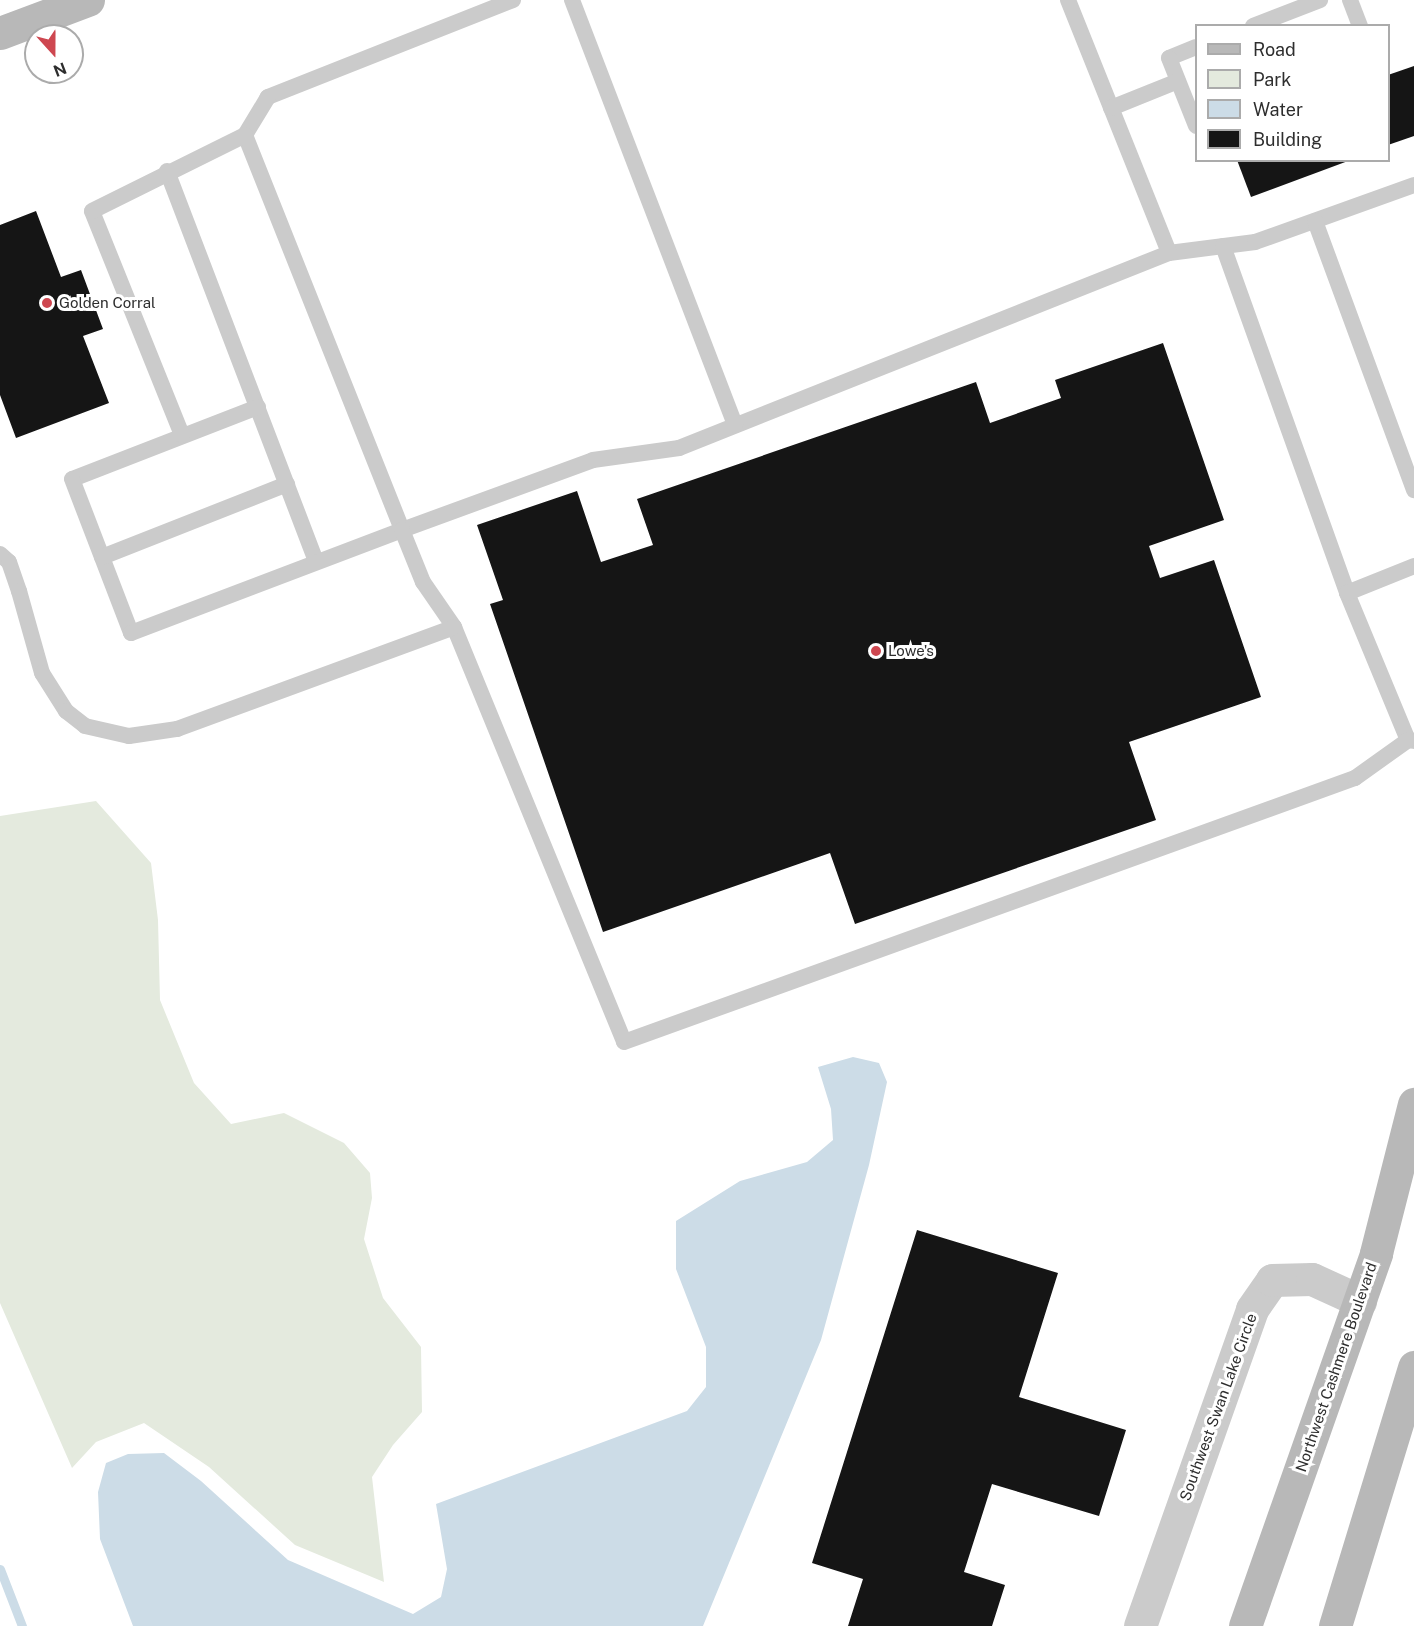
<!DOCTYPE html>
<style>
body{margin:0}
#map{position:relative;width:1414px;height:1626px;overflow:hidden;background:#fff;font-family:"Public Sans",sans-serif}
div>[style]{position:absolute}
.green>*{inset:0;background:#e4eade}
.water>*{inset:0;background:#ccdce7}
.stream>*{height:9px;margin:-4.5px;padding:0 4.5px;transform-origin:4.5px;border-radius:4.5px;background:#ccdce7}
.building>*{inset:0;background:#151515}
.lane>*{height:16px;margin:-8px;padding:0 8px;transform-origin:8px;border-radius:8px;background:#cbcbcb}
.street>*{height:33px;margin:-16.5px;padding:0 16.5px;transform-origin:16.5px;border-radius:16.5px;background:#cbcbcb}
.secondary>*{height:33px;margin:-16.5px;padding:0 16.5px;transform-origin:16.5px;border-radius:16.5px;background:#b8b8b8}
.dots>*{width:16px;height:16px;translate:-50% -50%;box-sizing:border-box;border:3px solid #fff;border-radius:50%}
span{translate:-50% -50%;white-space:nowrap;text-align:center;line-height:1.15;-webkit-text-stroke:6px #fff;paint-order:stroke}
.poi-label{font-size:15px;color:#2e2e2e}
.left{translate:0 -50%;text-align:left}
.street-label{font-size:15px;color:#2e2e2e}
.legend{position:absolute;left:1195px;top:24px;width:195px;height:138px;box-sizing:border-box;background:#fff;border:2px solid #ababab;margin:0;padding:8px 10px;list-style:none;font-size:18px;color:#2e2e2e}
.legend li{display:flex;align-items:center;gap:12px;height:30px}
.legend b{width:30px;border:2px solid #ababab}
.north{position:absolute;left:24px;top:24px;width:60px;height:60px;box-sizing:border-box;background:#fff;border:2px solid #ababab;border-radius:50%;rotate:159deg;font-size:16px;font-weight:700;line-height:24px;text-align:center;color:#2e2e2e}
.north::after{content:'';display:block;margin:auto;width:21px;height:27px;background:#ce4750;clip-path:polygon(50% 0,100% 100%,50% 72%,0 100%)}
</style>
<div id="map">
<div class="green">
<i style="clip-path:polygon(96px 801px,151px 863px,158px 920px,160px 1000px,194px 1083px,231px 1124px,284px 1113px,344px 1143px,370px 1173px,372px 1198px,364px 1239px,383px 1298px,421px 1347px,422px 1412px,393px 1445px,372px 1477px,384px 1582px,295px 1545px,209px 1467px,144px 1423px,96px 1442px,72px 1468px,0 1303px,0 816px)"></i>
</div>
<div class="water">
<i style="clip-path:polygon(853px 1057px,879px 1063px,887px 1082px,869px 1165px,821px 1340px,703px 1626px,133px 1626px,100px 1539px,98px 1492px,106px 1463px,128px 1454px,164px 1453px,201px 1481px,288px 1560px,413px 1614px,441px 1597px,447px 1569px,436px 1504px,687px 1411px,706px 1387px,706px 1347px,676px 1269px,676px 1221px,740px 1181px,807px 1162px,833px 1140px,831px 1109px,818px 1067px)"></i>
</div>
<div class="stream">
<i style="left:0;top:1569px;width:61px;rotate:68.9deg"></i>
</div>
<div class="building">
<i style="clip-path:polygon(1414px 66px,1414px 136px,1388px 145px,1388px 75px)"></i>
<i style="clip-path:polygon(1237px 160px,1348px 160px,1348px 161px,1251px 197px)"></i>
<i style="clip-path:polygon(36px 211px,61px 277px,81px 270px,103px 329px,83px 336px,109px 403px,16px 438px,0 395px,0 225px)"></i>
<i style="clip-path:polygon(1163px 343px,1224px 520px,1149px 546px,1160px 578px,1214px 560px,1261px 697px,1129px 742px,1156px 820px,855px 924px,830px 853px,603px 932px,490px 604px,503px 600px,477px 525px,577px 491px,601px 562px,653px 545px,637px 499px,976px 382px,990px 423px,1061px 398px,1055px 380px)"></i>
<i style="clip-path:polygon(917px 1230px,1058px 1273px,1019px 1397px,1126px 1430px,1099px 1516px,992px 1484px,964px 1572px,1005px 1585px,992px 1626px,848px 1626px,863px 1579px,812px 1563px)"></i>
</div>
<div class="lane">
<i style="left:513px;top:0;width:264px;rotate:158.4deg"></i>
<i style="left:268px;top:97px;width:44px;rotate:121.2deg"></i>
<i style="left:245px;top:135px;width:425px;rotate:68.3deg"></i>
<i style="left:402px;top:530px;width:203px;rotate:-20.1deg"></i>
<i style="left:593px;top:460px;width:87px;rotate:-7.9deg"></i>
<i style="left:679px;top:448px;width:527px;rotate:-21.7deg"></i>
<i style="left:1169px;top:253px;width:87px;rotate:-7.3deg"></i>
<i style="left:1255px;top:242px;width:169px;rotate:-19.7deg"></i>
<i style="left:572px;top:0;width:455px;rotate:69deg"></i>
<i style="left:1068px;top:0;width:272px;rotate:68.2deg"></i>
<i style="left:1350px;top:0;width:28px;rotate:69deg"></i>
<i style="left:1253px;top:26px;width:72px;rotate:-21.2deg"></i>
<i style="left:1196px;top:47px;width:29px;rotate:158deg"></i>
<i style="left:1169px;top:58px;width:73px;rotate:68.3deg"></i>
<i style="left:1111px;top:108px;width:72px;rotate:-21.9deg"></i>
<i style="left:167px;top:171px;width:417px;rotate:69.1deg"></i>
<i style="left:1315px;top:221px;width:287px;rotate:69.8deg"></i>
<i style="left:1223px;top:246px;width:368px;rotate:70.3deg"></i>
<i style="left:1347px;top:593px;width:159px;rotate:67.5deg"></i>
<i style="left:1408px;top:740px;width:6px;rotate:9deg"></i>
<i style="left:258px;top:407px;width:199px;rotate:158.8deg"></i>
<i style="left:72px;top:479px;width:165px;rotate:69deg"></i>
<i style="left:131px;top:633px;width:290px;rotate:-20.8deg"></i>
<i style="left:402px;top:530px;width:56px;rotate:68deg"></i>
<i style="left:423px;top:582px;width:55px;rotate:55.4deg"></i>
<i style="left:454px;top:627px;width:448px;rotate:67.7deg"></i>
<i style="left:624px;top:1042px;width:777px;rotate:-19.86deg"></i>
<i style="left:1355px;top:778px;width:65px;rotate:-35.6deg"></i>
<i style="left:182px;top:435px;width:241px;rotate:-111.9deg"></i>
<i style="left:92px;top:211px;width:171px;rotate:-26.4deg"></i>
<i style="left:0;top:554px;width:12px;rotate:42deg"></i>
<i style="left:9px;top:562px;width:31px;rotate:71deg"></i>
<i style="left:19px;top:591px;width:85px;rotate:74.3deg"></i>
<i style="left:42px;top:673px;width:45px;rotate:57.7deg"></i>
<i style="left:66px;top:711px;width:24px;rotate:38deg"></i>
<i style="left:85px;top:726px;width:45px;rotate:12.8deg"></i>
<i style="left:129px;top:736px;width:49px;rotate:-8.3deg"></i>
<i style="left:177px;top:729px;width:295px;rotate:-20.2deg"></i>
<i style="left:102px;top:557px;width:199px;rotate:-21.5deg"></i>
<i style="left:1347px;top:593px;width:72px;rotate:-21.9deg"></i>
</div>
<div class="street">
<i style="left:1140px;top:1626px;width:336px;rotate:-70.5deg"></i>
<i style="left:1252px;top:1309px;width:35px;rotate:-55deg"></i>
<i style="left:1272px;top:1280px;width:40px;rotate:-1.4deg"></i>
<i style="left:1312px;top:1279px;width:53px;rotate:24.6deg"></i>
</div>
<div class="secondary">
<i style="left:0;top:33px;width:94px;rotate:-20.6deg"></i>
<i style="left:1245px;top:1626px;width:395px;rotate:-70.6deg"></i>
<i style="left:1376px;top:1253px;width:154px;rotate:-75.7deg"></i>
<i style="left:1335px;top:1626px;width:271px;rotate:-73deg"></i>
</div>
<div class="dots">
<i style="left:47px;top:303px;background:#ce4750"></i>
<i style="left:876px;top:651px;background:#ce4750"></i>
</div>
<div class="poi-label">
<span class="left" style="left:59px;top:303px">Golden Corral</span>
<span class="left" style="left:888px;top:651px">Lowe's</span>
</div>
<div class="street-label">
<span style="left:1336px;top:1367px;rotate:-71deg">Northwest Cashmere Boulevard</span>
<span style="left:1218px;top:1407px;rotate:-70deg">Southwest Swan Lake Circle</span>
</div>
<ul class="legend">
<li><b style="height:8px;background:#b8b8b8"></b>Road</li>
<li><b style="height:16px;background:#e4eade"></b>Park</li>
<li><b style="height:16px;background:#ccdce7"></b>Water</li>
<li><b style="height:16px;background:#151515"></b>Building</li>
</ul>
<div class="north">N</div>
</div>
